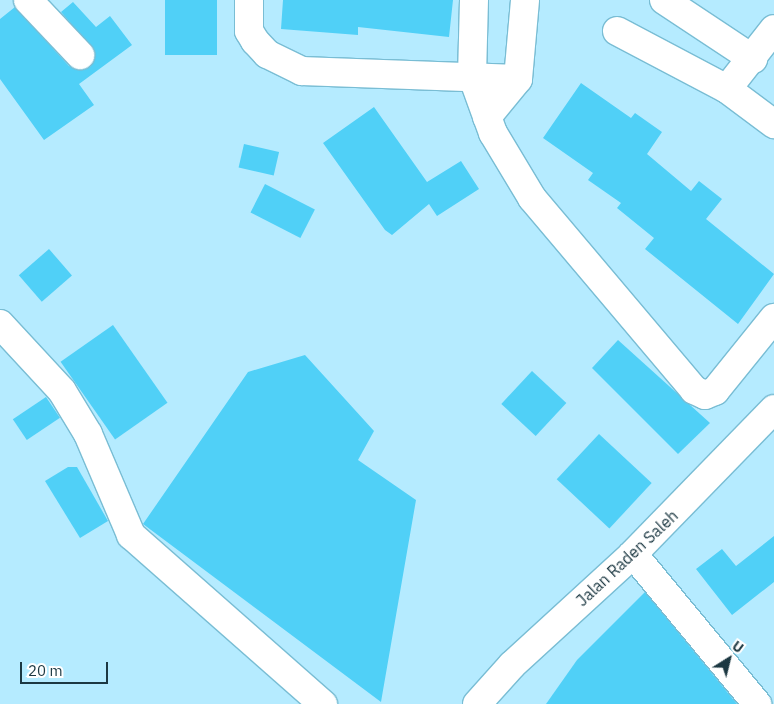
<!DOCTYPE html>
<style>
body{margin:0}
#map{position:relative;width:774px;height:704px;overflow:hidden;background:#b5ebff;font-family:"IBM Plex Sans",sans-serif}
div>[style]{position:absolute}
.building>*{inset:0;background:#50d0f7;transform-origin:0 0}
.roads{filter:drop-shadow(1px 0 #79bdd4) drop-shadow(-1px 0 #79bdd4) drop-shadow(0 1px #79bdd4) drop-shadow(0 -1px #79bdd4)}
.street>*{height:28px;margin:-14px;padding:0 14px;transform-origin:14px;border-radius:14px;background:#fff}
.secondary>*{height:28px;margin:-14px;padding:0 14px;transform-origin:14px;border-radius:14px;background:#fff}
span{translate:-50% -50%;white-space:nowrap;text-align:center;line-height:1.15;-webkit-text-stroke:4px #fff;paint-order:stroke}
.street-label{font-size:16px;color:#1c3842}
.north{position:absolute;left:704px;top:634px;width:50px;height:50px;-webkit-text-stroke:4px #fff;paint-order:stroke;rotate:36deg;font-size:14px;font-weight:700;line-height:20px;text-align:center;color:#1c3842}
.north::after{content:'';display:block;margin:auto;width:18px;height:22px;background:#1c3842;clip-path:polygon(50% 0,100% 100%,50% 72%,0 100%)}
.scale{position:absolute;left:20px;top:662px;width:88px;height:22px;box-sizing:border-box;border:2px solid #1c3842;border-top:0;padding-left:6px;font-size:15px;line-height:18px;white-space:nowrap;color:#1c3842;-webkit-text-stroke:4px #fff;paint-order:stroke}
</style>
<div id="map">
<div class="building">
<i style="left:165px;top:0;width:52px;height:55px"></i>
<i style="clip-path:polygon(283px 0,453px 0,449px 37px,358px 27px,358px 35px,281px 29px)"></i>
<i style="clip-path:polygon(73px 2px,96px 27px,110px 16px,132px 45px,79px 84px,94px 105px,44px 140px,0 79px,0 19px,15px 7px,69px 66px,83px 70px,91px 66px,95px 52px,61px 12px)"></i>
<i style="clip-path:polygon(581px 83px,631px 118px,635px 113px,662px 132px,647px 154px,691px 191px,699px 181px,722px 199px,706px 219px,774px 274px,738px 324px,645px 249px,654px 238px,617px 208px,621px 203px,588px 180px,593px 173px,543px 138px)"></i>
<i style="clip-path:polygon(374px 107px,427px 182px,461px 161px,479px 189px,437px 216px,429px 204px,392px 235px,385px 230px,323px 143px)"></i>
<i style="left:244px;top:144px;width:36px;height:24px;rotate:13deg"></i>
<i style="left:265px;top:184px;width:56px;height:32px;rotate:27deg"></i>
<i style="left:49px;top:249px;width:35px;height:40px;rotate:49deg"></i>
<i style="left:113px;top:325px;width:95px;height:64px;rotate:55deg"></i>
<i style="clip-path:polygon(618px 340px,710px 423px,678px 454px,592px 368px)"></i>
<i style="clip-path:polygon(305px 355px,374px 431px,358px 460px,416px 500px,381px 702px,143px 524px,248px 372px)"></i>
<i style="left:532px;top:371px;width:47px;height:45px;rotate:43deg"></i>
<i style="left:46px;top:397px;width:25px;height:40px;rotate:56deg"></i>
<i style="left:599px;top:434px;width:72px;height:62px;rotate:43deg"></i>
<i style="clip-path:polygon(68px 467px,77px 467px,108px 521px,80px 538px,45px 481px)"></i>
<i style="clip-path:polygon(774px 536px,774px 582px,732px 615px,696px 569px,722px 549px,736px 566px)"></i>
<i style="clip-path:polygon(645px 592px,737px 704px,546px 704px,577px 660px)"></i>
</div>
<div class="roads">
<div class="street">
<i style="left:28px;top:0;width:76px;rotate:46.6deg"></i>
<i style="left:249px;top:0;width:31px;rotate:90deg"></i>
<i style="left:249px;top:31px;width:12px;rotate:59deg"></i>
<i style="left:255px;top:41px;width:18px;rotate:47deg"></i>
<i style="left:267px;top:54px;width:39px;rotate:26deg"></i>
<i style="left:302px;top:71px;width:216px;rotate:2.1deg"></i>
<i style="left:474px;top:0;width:75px;rotate:91.5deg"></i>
<i style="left:472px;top:75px;width:62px;rotate:70.1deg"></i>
<i style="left:493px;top:133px;width:76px;rotate:59deg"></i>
<i style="left:532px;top:198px;width:251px;rotate:49.8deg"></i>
<i style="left:694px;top:390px;width:12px;rotate:24deg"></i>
<i style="left:705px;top:395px;width:11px;rotate:-22deg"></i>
<i style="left:715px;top:391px;width:94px;rotate:-51.1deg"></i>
<i style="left:664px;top:0;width:107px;rotate:33.5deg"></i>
<i style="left:617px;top:31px;width:124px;rotate:27.8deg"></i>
<i style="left:727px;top:89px;width:59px;rotate:36.7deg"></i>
<i style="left:727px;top:89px;width:76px;rotate:-51.9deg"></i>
<i style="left:487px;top:117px;width:49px;rotate:-50.8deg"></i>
<i style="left:518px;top:79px;width:79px;rotate:-84.9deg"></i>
<i style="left:0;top:324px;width:91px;rotate:47.2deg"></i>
<i style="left:62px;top:391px;width:50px;rotate:58.8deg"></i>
<i style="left:88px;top:434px;width:110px;rotate:66.9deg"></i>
<i style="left:131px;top:535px;width:256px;rotate:41.4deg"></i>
<i style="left:633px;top:554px;width:195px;rotate:50.4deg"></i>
</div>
<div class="secondary">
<i style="left:477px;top:704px;width:52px;rotate:-48.1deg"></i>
<i style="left:512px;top:665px;width:164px;rotate:-42.5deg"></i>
<i style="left:633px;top:554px;width:202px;rotate:-45.8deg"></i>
</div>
</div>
<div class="street-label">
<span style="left:627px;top:558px;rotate:-43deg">Jalan Raden Saleh</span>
</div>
<div class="north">U</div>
<div class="scale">20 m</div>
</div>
